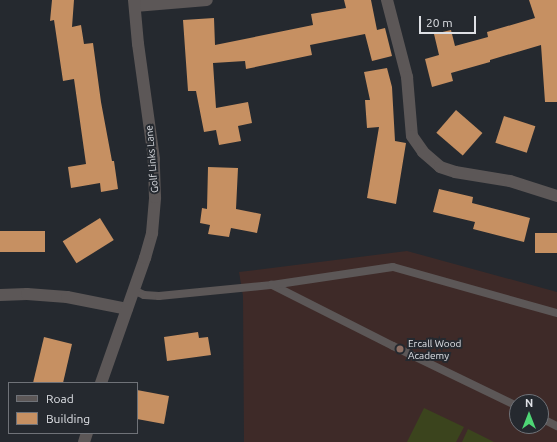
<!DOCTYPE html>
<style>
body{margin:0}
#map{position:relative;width:557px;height:442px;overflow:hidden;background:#25292f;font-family:Ubuntu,sans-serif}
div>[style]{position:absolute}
.education>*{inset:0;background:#3e2a28}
.green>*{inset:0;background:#3b441d}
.building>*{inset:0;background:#c69062;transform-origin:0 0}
.lane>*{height:8px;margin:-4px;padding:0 4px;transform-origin:4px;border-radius:4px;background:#5c5757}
.street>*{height:12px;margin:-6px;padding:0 6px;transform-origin:6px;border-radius:6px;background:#5c5757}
.dots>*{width:11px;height:11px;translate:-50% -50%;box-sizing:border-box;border:2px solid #25292f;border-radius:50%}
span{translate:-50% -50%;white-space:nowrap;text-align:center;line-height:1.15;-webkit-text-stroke:4px #25292f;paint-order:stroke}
.street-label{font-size:10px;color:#dee0e5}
.poi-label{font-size:10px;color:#dee0e5}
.left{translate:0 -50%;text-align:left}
.legend{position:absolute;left:8px;top:382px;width:130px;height:52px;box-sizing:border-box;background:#25292f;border:1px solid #6f7278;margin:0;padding:5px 7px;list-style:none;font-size:12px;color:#dee0e5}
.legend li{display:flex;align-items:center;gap:8px;height:20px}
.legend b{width:20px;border:1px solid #6f7278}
.north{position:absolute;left:509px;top:394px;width:40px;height:40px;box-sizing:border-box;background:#25292f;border:1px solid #6f7278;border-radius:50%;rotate:0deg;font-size:11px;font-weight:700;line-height:16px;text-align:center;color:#dee0e5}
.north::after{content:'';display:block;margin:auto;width:14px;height:18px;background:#4ed675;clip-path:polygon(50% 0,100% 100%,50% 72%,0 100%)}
.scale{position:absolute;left:419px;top:16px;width:57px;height:18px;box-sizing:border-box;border:2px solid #dee0e5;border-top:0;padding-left:5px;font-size:12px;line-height:14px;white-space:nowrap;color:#dee0e5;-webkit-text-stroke:3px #25292f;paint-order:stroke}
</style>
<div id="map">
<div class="education">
<i style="clip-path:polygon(evenodd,407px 251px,557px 292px,557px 442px,244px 442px,243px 296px,239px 272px,407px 251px,517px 402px,541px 402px,541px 426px,517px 426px,517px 402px)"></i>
</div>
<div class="green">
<i style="clip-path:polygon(424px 408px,464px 427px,456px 442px,407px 442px)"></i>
<i style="clip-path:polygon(468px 429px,494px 442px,462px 442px)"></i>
</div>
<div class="building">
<i style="clip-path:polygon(52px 0,74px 0,72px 27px,81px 25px,84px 44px,93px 43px,101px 102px,112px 161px,114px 161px,118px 189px,101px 192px,100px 183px,71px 188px,68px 167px,86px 164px,74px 79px,63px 81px,54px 20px,50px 21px)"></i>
<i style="clip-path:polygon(344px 0,371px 0,377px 30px,385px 28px,392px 56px,372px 61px,365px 34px,310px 45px,312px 55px,246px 69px,245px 61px,213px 63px,216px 108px,248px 102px,252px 123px,238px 126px,241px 141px,219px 145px,216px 130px,204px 132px,196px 91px,188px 91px,183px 20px,214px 18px,215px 45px,313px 25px,311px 14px,346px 8px)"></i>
<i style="clip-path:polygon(529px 0,557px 0,557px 102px,545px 102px,541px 45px,490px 60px,490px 62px,451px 73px,453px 81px,432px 87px,425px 59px,439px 55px,434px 34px,451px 30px,455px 46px,488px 37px,487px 32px,535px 18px)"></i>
<i style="clip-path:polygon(387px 68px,392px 87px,395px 141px,406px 143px,396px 204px,367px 198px,379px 127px,367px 128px,365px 100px,370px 100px,364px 72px)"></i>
<i style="left:456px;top:110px;width:35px;height:30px;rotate:41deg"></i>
<i style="left:504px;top:116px;width:33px;height:28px;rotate:18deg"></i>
<i style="clip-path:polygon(208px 167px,238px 168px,236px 209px,261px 214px,257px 233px,231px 228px,229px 237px,208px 234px,210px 225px,200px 223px,202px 208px,207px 209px)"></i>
<i style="clip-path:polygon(439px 189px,473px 197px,472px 203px,530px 218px,524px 242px,473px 229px,475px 222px,433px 212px)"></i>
<i style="left:100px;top:218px;width:26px;height:44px;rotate:58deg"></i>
<i style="left:45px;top:231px;width:21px;height:45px;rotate:90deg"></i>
<i style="left:535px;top:233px;width:22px;height:20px"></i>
<i style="clip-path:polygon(198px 332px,199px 338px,208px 337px,211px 355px,167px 361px,164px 337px)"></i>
<i style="clip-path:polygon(44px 337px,72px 344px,63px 383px,33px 383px)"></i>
<i style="clip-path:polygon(137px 390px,169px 396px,164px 424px,137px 419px)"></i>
</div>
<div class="lane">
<i style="left:133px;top:290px;width:12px;rotate:24deg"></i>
<i style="left:144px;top:295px;width:15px;rotate:4deg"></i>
<i style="left:159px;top:296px;width:114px;rotate:-5.6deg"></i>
<i style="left:517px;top:406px;width:138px;rotate:-154.2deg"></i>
<i style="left:393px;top:346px;width:136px;rotate:-153.2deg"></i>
<i style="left:272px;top:285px;width:122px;rotate:-8.5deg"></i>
<i style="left:393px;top:267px;width:170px;rotate:15.7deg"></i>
<i style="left:541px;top:418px;width:18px;rotate:27deg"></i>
</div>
<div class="street">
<i style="left:387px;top:0;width:80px;rotate:75.4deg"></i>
<i style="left:407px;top:77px;width:59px;rotate:85.2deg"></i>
<i style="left:412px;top:136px;width:19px;rotate:55deg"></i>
<i style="left:423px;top:152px;width:23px;rotate:41deg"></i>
<i style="left:440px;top:167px;width:16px;rotate:18deg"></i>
<i style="left:455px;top:172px;width:56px;rotate:9.3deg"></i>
<i style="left:510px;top:181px;width:49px;rotate:17.7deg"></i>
<i style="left:135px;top:6px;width:72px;rotate:-4.8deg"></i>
<i style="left:0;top:295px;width:27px;rotate:-2deg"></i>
<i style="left:27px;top:294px;width:40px;rotate:4.3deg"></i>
<i style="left:67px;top:297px;width:61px;rotate:11.3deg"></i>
<i style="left:101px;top:383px;width:133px;rotate:-70.6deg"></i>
<i style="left:145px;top:258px;width:26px;rotate:-74deg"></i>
<i style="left:152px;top:233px;width:36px;rotate:-85deg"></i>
<i style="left:155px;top:197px;width:38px;rotate:-92deg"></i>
<i style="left:154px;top:159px;width:116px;rotate:-97.9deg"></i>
<i style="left:138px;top:44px;width:44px;rotate:-95.2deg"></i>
<i style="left:84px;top:442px;width:9px;rotate:-72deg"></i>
</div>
<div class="dots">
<i style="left:400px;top:349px;background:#8d6e63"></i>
</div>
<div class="street-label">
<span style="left:152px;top:159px;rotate:-95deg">Golf Links Lane</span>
</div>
<div class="poi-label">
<span class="left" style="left:408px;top:349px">Ercall Wood<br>Academy</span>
</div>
<ul class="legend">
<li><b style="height:5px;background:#5c5757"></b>Road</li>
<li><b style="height:11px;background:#c69062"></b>Building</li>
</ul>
<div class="north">N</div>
<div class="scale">20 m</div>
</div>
